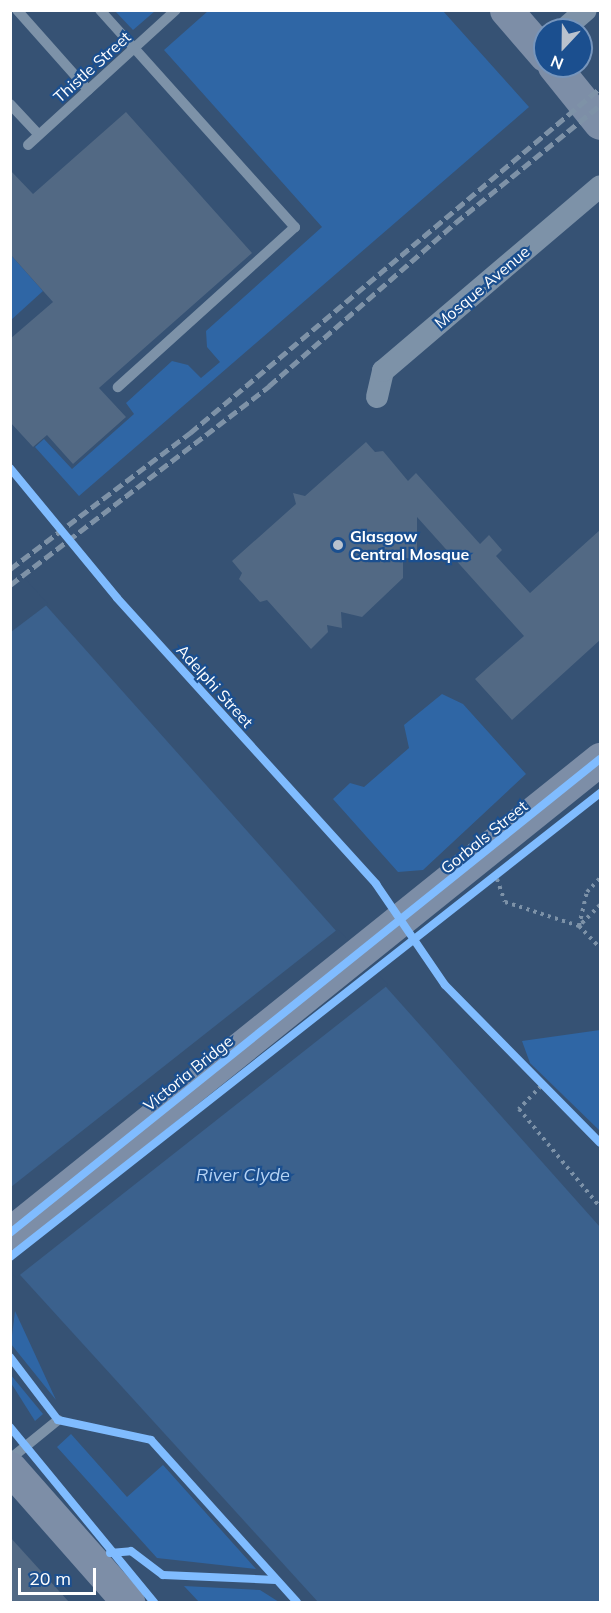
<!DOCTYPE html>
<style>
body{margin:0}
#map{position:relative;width:611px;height:1613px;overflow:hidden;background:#365274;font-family:Mulish,sans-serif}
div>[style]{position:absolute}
.green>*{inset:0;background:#2f66a5}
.water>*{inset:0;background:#3b618d}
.pier>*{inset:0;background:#365274}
.building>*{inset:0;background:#526984}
.path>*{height:4px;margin-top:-2px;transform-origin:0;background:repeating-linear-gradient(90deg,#7d92a8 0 3px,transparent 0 7.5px)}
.service>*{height:10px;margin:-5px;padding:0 5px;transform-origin:5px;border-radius:5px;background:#7d92a8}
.minor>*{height:22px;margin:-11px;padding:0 11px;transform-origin:11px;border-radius:11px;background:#7d92a8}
.primary>*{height:33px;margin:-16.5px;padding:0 16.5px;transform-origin:16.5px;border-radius:16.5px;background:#7d8ea7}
.rail>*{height:4.5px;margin-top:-2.25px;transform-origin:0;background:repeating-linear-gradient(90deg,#7e92a7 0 10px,transparent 0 14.5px)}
.cycleway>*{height:8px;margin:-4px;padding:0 4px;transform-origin:4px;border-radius:4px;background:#80bcff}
.dots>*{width:16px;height:16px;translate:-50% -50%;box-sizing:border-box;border:3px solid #1b4f8f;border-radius:50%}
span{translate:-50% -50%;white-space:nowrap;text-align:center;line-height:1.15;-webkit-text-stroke:4.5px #1b4f8f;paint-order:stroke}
.street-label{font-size:16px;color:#fff}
.poi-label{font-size:16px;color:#fff;font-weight:700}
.left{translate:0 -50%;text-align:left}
.water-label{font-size:18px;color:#b5d3f5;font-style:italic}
.frame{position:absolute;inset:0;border:12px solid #fff;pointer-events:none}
.north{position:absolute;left:533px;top:18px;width:60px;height:60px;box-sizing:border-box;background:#1b4f8f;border:2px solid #7695bc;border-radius:50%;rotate:202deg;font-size:16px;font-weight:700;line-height:24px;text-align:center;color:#fff}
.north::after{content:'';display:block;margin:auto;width:21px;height:27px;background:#b9c2ce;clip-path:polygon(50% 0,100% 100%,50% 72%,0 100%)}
.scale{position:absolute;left:18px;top:1568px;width:78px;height:27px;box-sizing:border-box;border:3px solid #fff;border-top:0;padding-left:8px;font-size:18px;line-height:21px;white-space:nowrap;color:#fff;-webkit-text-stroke:4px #1b4f8f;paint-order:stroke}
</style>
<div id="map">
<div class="green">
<i style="clip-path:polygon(115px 11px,155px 11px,133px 30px)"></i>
<i style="clip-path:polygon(208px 11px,443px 11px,529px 107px,79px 496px,35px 447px,44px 439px,72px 469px,134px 414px,126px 403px,172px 361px,188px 365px,201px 378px,220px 362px,207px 347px,206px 331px,322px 227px,164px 50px)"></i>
<i style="clip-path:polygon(10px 254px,43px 291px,11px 320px,10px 320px)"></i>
<i style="clip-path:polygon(442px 694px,463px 704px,526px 774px,423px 870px,398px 872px,333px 799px,350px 783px,364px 787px,409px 748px,404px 725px)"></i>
<i style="clip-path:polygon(600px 1030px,600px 1131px,530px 1063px,522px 1041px)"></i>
<i style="clip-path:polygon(15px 1311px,56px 1400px,11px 1344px)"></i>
<i style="clip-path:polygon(10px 1374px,43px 1414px,35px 1421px,11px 1383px)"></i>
<i style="clip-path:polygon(71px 1434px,127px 1497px,163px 1465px,256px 1569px,157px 1558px,57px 1447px)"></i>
<i style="clip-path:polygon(184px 1586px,260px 1590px,279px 1602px,199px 1602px)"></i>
</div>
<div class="water">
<i style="clip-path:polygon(10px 565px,600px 1227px,600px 1602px,318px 1602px,11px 1265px)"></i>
</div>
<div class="pier">
<i style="clip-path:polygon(10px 562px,48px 604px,11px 632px,10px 632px)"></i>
<i style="clip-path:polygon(338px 929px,388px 985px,16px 1278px,10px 1270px,11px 1187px)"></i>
</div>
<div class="building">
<i style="clip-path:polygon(126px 112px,252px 253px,99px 388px,126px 417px,73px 464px,47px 435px,33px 447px,10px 422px,10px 339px,53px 302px,10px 254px,10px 170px,33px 194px)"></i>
<i style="clip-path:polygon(366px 442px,375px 452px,383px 451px,408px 481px,416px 473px,480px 544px,489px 535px,502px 550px,496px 556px,530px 593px,600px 530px,600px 640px,512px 720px,475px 679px,524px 636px,417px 517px,417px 559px,403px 558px,403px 578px,362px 617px,341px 612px,342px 628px,327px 625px,328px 632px,311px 649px,267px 600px,260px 602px,239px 579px,242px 573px,232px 561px,296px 504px,293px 493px,305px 496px)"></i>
<i style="clip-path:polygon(10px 1537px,69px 1602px,10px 1602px)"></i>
</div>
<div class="path">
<i style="left:497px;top:879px;width:24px;rotate:71deg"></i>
<i style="left:505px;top:902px;width:78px;rotate:18deg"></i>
<i style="left:579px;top:926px;width:35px;rotate:-77deg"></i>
<i style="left:587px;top:892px;width:19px;rotate:-47deg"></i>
<i style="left:600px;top:905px;width:30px;rotate:135deg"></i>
<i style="left:579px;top:926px;width:30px;rotate:46deg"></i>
<i style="left:541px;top:1086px;width:32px;rotate:134deg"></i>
<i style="left:519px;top:1109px;width:127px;rotate:50.4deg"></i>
</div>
<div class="service">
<i style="left:17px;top:10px;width:107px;rotate:48.4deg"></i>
<i style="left:100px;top:10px;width:292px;rotate:48.1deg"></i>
<i style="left:295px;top:227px;width:239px;rotate:137.9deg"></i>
<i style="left:10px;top:104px;width:42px;rotate:46.9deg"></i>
<i style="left:28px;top:145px;width:200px;rotate:-42.4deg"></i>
<i style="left:10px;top:1459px;width:62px;rotate:-39.1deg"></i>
</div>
<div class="minor">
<i style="left:563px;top:30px;width:30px;rotate:-41deg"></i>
<i style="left:377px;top:397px;width:27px;rotate:-77deg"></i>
<i style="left:383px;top:371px;width:285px;rotate:-40.4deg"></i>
</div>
<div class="primary">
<i style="left:506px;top:10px;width:60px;rotate:49.1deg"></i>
<i style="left:554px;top:66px;width:73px;rotate:51.1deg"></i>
<i style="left:10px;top:1233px;width:757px;rotate:-38.78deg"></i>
<i style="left:10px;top:1468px;width:179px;rotate:48.6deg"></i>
</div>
<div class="rail">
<i style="left:10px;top:569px;width:226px;rotate:-37.1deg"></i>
<i style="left:190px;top:433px;width:536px;rotate:-40.08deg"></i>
<i style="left:10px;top:585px;width:327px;rotate:-37.5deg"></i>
<i style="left:269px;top:386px;width:247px;rotate:-41.2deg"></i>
<i style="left:455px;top:223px;width:187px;rotate:-39.1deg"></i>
</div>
<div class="cycleway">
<i style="left:10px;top:468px;width:168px;rotate:50.5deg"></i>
<i style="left:117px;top:598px;width:386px;rotate:47.8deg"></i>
<i style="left:376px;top:884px;width:122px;rotate:55.7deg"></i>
<i style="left:445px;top:985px;width:221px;rotate:45.5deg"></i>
<i style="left:10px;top:1233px;width:757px;rotate:-38.78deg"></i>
<i style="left:10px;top:1257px;width:751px;rotate:-38.18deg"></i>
<i style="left:10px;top:1357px;width:79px;rotate:52.7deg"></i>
<i style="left:58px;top:1420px;width:95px;rotate:12.1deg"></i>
<i style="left:151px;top:1440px;width:218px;rotate:48deg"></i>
<i style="left:10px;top:1427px;width:227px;rotate:50.6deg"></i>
<i style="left:110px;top:1553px;width:21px;rotate:-5deg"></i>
<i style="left:131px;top:1551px;width:40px;rotate:37deg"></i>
<i style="left:163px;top:1575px;width:113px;rotate:2.5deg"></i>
</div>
<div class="dots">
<i style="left:338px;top:545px;background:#b9c2ce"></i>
</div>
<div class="street-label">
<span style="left:92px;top:67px;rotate:-42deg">Thistle Street</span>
<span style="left:482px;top:287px;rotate:-40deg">Mosque Avenue</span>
<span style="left:215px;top:686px;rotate:48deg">Adelphi Street</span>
<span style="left:484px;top:837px;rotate:-39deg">Gorbals Street</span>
<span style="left:188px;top:1073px;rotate:-39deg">Victoria Bridge</span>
</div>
<div class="poi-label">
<span class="left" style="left:350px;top:545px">Glasgow<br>Central Mosque</span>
</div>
<div class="water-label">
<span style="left:243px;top:1175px">River Clyde</span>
</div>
<div class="frame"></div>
<div class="north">N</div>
<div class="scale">20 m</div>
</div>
